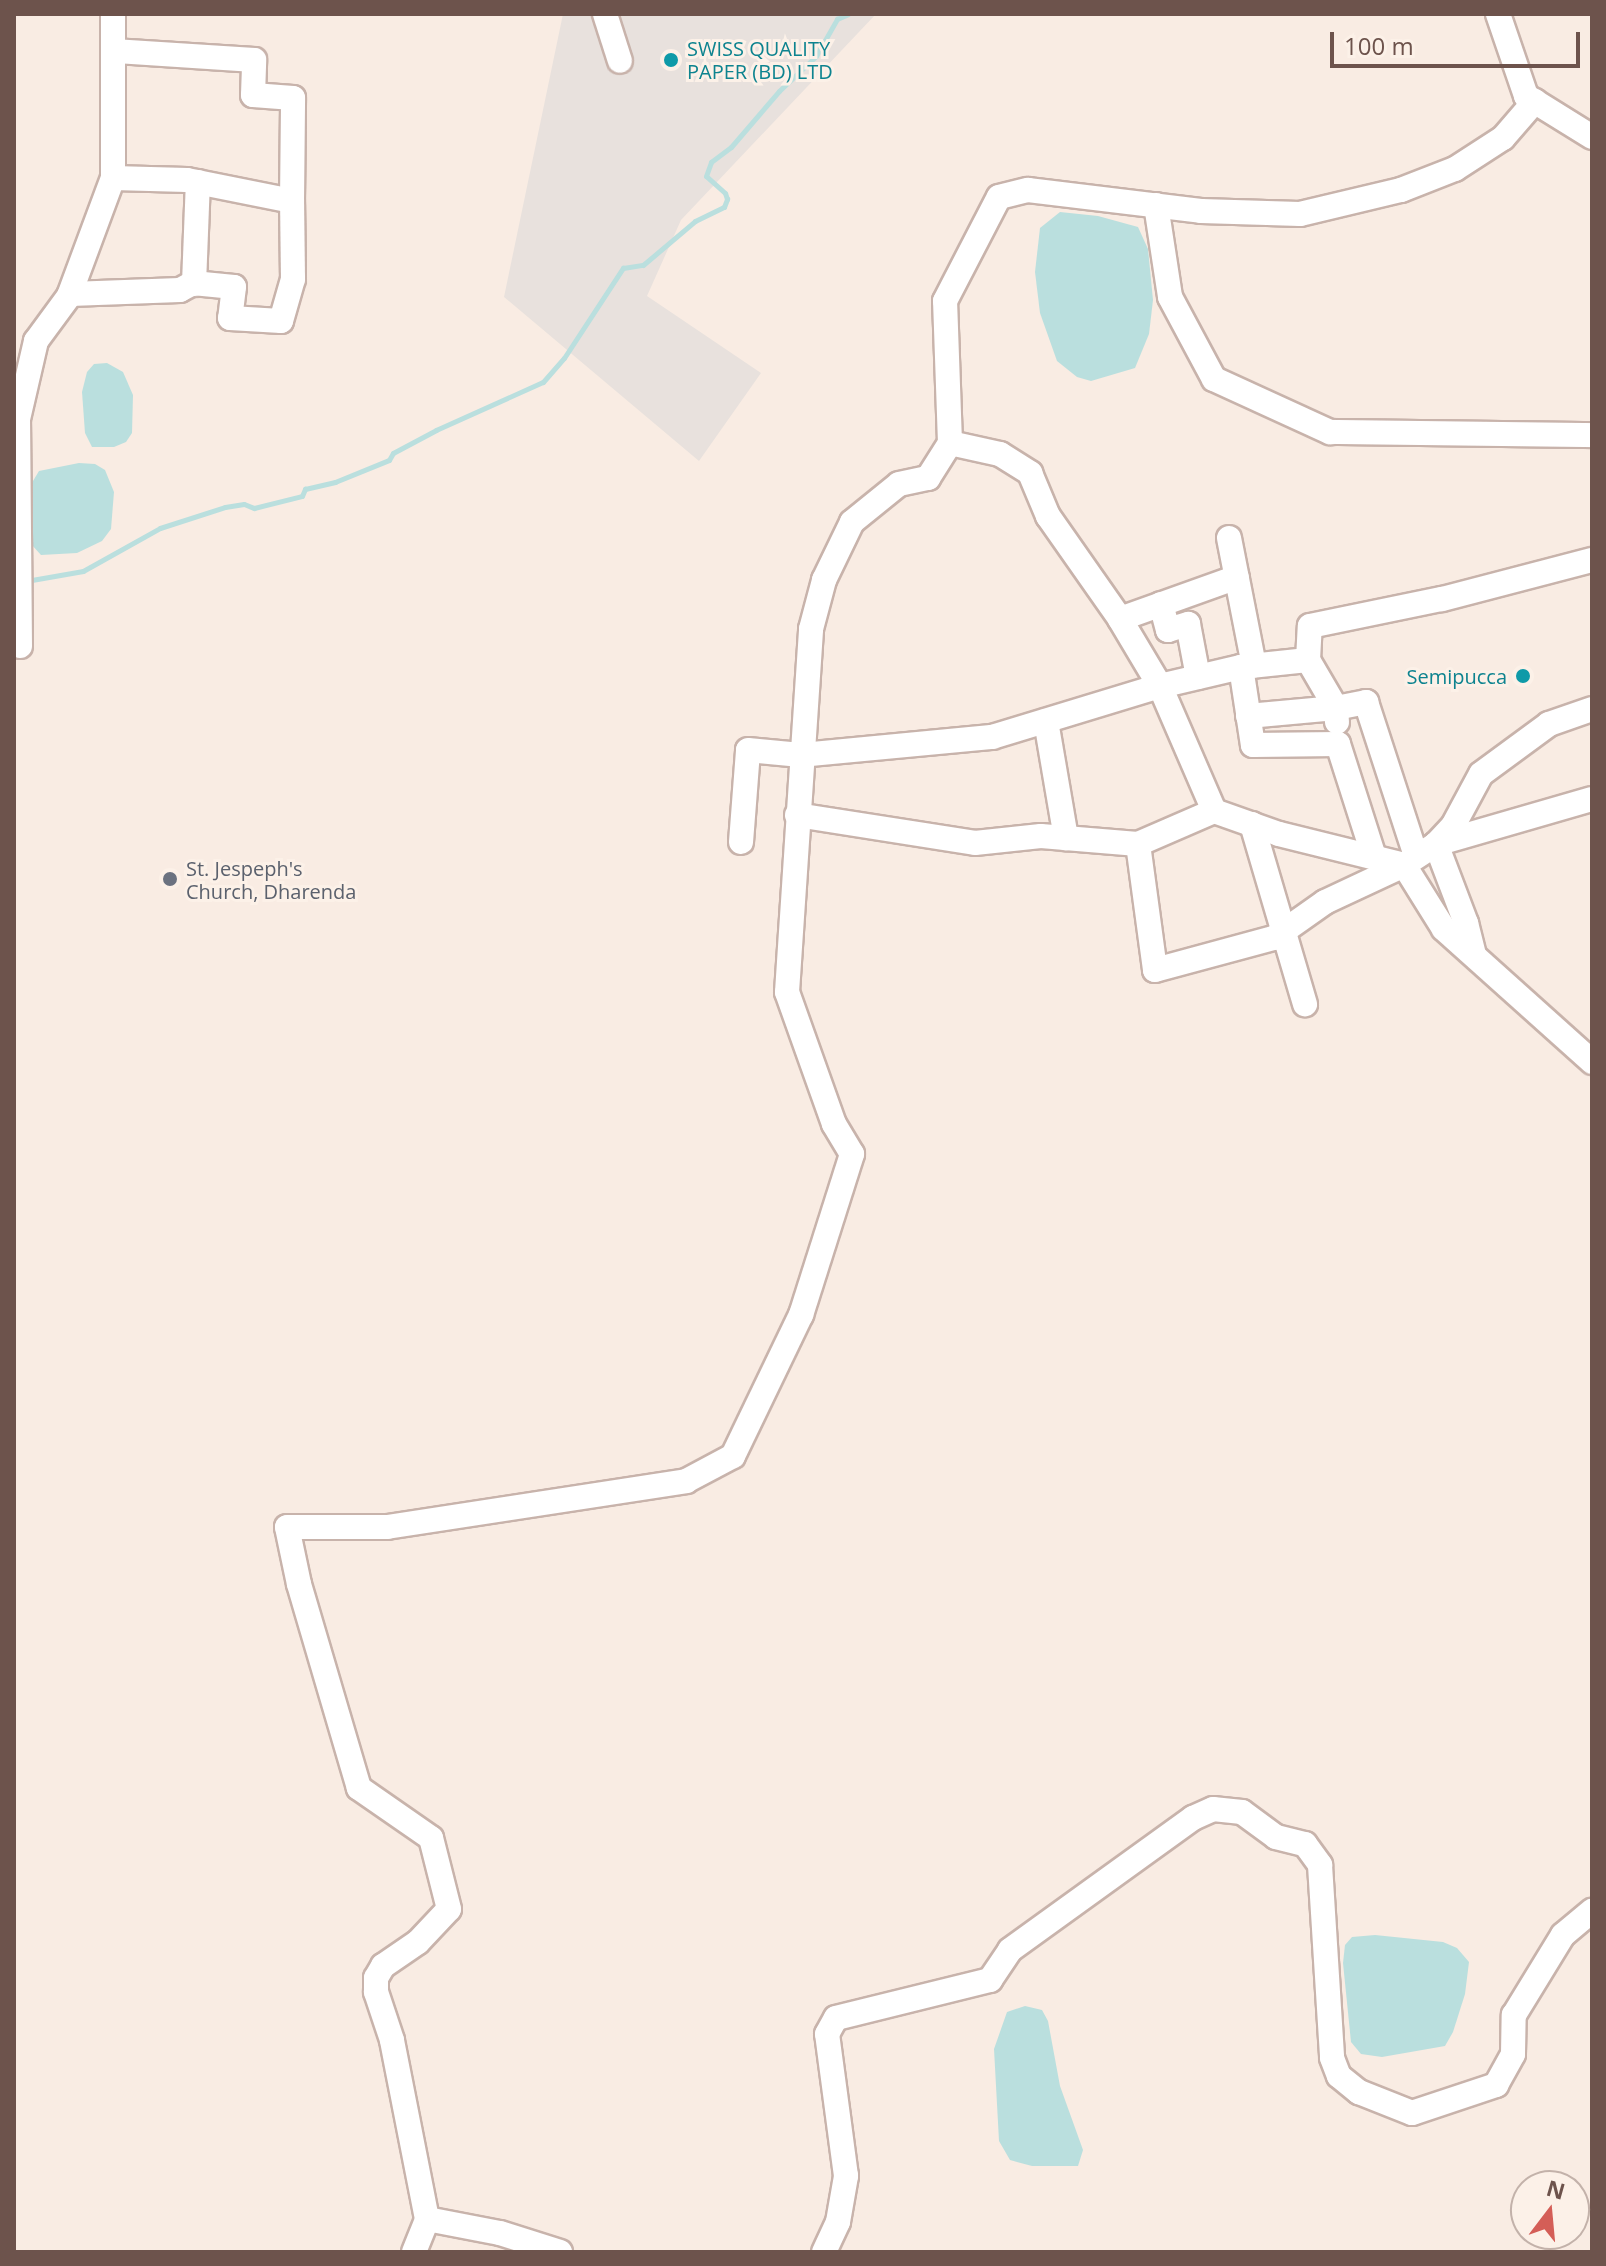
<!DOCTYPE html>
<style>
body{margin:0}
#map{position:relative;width:1606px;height:2266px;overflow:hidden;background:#f9ece3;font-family:"Open Sans",sans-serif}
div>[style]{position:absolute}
.industrial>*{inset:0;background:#e8e1dd}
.water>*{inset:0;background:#badfde}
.stream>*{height:5px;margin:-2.5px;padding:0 2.5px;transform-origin:2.5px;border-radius:2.5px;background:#badfde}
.roads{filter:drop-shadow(2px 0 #c8b3ab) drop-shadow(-2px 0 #c8b3ab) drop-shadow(0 2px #c8b3ab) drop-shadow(0 -2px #c8b3ab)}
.minor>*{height:24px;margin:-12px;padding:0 12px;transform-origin:12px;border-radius:12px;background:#fff}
.dots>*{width:22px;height:22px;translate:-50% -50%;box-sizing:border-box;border:4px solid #fcf1e8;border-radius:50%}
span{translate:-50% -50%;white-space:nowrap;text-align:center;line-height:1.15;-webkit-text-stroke:6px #fcf1e8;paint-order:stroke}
.culture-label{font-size:20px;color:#0d838f}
.left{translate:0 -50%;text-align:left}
.right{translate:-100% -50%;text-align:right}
.worship-label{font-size:20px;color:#5b616d}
.frame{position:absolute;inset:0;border:16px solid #6d534c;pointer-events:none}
.north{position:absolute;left:1510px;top:2170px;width:80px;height:80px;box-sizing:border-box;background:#fcf1e8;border:2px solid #c3b2aa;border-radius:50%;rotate:16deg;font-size:22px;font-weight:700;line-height:32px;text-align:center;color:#6d534c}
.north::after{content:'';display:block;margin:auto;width:28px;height:36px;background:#d45e57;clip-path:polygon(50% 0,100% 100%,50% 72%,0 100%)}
.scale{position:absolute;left:1330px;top:32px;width:250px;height:36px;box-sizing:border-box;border:4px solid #6d534c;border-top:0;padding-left:10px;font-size:24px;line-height:28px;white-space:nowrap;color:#6d534c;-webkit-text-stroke:6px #fcf1e8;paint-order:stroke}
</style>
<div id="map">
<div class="industrial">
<i style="clip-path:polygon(563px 14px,876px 14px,681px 220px,647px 296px,761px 373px,699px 461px,504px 297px)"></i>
</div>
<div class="water">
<i style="clip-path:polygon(1060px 212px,1098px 216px,1138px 227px,1148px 249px,1153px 300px,1149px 334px,1135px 368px,1091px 381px,1077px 377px,1057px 361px,1040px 313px,1035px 272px,1040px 228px)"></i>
<i style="clip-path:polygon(107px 363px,123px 372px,133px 395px,132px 433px,126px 442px,114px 447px,92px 447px,85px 433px,82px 392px,87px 372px,94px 364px)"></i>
<i style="clip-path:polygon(79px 463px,95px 464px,105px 470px,114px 492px,111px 529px,102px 541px,77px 553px,41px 555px,31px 544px,29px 531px,30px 486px,39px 471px)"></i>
<i style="clip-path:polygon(1375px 1935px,1443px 1942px,1457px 1948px,1469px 1962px,1465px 1994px,1453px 2032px,1445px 2046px,1382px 2057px,1361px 2054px,1351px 2042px,1343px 1963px,1345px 1945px,1352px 1937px)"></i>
<i style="clip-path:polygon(1025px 2006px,1042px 2010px,1048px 2021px,1060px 2086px,1083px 2150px,1078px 2166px,1032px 2166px,1010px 2160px,999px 2141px,994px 2049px,1007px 2012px)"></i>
</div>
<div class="stream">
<i style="left:26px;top:581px;width:58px;rotate:-10deg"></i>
<i style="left:83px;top:571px;width:88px;rotate:-29.2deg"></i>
<i style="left:160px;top:528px;width:68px;rotate:-17.9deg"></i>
<i style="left:225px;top:507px;width:19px;rotate:-9deg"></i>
<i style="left:244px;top:504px;width:11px;rotate:22deg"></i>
<i style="left:254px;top:508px;width:49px;rotate:-14deg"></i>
<i style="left:302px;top:496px;width:8px;rotate:-67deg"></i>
<i style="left:305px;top:489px;width:31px;rotate:-13deg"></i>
<i style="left:335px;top:482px;width:58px;rotate:-22.2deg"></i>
<i style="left:389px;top:460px;width:8px;rotate:-60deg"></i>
<i style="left:393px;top:453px;width:49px;rotate:-28.1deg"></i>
<i style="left:436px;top:430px;width:117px;rotate:-24.2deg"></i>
<i style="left:543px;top:382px;width:32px;rotate:-49deg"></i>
<i style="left:564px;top:358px;width:108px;rotate:-56.8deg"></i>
<i style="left:623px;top:268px;width:20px;rotate:-9deg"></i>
<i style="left:643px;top:265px;width:68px;rotate:-40.2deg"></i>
<i style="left:695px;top:221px;width:32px;rotate:-26deg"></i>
<i style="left:724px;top:207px;width:9px;rotate:-69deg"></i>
<i style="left:727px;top:199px;width:6px;rotate:-108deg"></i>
<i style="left:725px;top:193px;width:25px;rotate:-138deg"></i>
<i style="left:706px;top:176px;width:15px;rotate:-70deg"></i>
<i style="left:711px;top:162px;width:25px;rotate:-37deg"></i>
<i style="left:731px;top:147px;width:74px;rotate:-49.4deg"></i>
<i style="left:779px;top:91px;width:51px;rotate:-43.4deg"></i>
<i style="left:816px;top:56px;width:43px;rotate:-60.4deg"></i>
<i style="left:837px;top:19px;width:12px;rotate:-24deg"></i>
</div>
<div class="roads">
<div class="minor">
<i style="left:605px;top:14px;width:49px;rotate:72.3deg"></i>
<i style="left:1498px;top:14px;width:87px;rotate:71.1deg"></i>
<i style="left:1526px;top:96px;width:78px;rotate:31.8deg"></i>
<i style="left:113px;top:178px;width:74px;rotate:1.5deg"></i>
<i style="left:187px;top:180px;width:107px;rotate:11.3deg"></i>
<i style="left:292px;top:201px;width:103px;rotate:-89.4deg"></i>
<i style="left:293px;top:98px;width:40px;rotate:-175.7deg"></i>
<i style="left:253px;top:95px;width:35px;rotate:-88deg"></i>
<i style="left:254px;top:60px;width:141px;rotate:-176.3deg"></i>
<i style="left:1156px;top:205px;width:93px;rotate:81.3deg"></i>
<i style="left:1170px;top:297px;width:93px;rotate:61.8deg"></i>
<i style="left:1214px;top:379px;width:128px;rotate:24.6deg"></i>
<i style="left:1330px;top:432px;width:262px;rotate:0.7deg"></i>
<i style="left:194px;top:284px;width:102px;rotate:-87.8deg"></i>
<i style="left:70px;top:294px;width:110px;rotate:-2.1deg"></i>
<i style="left:180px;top:290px;width:15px;rotate:-28deg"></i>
<i style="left:193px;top:283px;width:41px;rotate:5.6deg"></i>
<i style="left:234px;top:287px;width:31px;rotate:97deg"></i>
<i style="left:230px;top:318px;width:51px;rotate:3.4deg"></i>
<i style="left:281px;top:321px;width:44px;rotate:-74.1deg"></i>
<i style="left:293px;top:279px;width:78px;rotate:-90.7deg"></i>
<i style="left:950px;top:443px;width:51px;rotate:12.4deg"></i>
<i style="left:1000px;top:454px;width:36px;rotate:32deg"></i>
<i style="left:1030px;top:473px;width:47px;rotate:67.3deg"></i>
<i style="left:1048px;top:516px;width:126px;rotate:55deg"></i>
<i style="left:1120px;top:619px;width:78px;rotate:59.2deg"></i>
<i style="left:1160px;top:686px;width:136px;rotate:66.6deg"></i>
<i style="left:1214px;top:811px;width:69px;rotate:19.5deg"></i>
<i style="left:1279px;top:834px;width:129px;rotate:13.9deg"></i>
<i style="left:1404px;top:865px;width:75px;rotate:58deg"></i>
<i style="left:1444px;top:929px;width:199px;rotate:41.9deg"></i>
<i style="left:1229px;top:538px;width:130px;rotate:78.9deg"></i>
<i style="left:1161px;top:604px;width:27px;rotate:75deg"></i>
<i style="left:1168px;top:630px;width:21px;rotate:-17deg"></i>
<i style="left:1188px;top:624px;width:54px;rotate:79.3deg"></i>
<i style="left:1120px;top:619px;width:124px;rotate:-19.7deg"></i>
<i style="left:20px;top:646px;width:227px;rotate:-90.5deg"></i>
<i style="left:18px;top:419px;width:80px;rotate:-77deg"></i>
<i style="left:36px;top:341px;width:56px;rotate:-53.7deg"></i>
<i style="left:69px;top:296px;width:126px;rotate:-69.6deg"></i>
<i style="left:113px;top:178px;width:164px;rotate:-90deg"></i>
<i style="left:1308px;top:660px;width:56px;rotate:59.7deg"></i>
<i style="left:1336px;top:708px;width:31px;rotate:-11deg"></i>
<i style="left:1366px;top:702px;width:162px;rotate:72deg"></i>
<i style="left:1241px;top:667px;width:79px;rotate:81.3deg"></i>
<i style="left:1253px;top:745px;width:85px;rotate:-0.7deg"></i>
<i style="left:1338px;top:744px;width:119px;rotate:72.3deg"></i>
<i style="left:1592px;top:709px;width:46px;rotate:160.8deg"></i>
<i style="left:1549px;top:724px;width:84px;rotate:143.7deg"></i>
<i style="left:1481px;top:774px;width:59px;rotate:118.3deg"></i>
<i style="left:1453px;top:826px;width:25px;rotate:133deg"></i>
<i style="left:1436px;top:844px;width:162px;rotate:-16.1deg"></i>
<i style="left:1248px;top:716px;width:88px;rotate:-5.2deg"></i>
<i style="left:1336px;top:708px;width:14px;rotate:86deg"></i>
<i style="left:1046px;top:721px;width:119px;rotate:80.3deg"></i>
<i style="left:1214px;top:811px;width:83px;rotate:156.5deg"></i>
<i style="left:1138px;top:844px;width:127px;rotate:82.3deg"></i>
<i style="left:1155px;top:970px;width:123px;rotate:-15.1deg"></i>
<i style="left:1274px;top:938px;width:62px;rotate:-35.2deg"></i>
<i style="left:1325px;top:902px;width:87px;rotate:-25.1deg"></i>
<i style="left:1404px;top:865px;width:38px;rotate:-33deg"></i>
<i style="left:1436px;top:844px;width:85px;rotate:69.2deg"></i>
<i style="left:1466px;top:923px;width:33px;rotate:76deg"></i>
<i style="left:797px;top:815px;width:180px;rotate:8.9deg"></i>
<i style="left:975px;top:843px;width:66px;rotate:-6.1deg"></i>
<i style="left:1041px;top:836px;width:97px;rotate:4.7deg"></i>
<i style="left:1252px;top:824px;width:188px;rotate:73.6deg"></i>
<i style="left:741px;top:842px;width:92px;rotate:-85.6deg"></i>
<i style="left:748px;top:750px;width:53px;rotate:5.4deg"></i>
<i style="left:801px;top:755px;width:192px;rotate:-5.4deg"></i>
<i style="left:992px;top:737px;width:176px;rotate:-16.9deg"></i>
<i style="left:1160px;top:686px;width:83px;rotate:-13.2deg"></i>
<i style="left:1241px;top:667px;width:67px;rotate:-6deg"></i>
<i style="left:1308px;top:660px;width:34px;rotate:-87deg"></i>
<i style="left:1310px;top:626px;width:135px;rotate:-11.6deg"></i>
<i style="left:1442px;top:599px;width:155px;rotate:-14.6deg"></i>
<i style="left:427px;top:2219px;width:74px;rotate:10.9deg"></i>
<i style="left:500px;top:2233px;width:63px;rotate:17.6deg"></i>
<i style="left:414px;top:2252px;width:35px;rotate:-68deg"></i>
<i style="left:427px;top:2219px;width:182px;rotate:-101.1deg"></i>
<i style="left:392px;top:2040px;width:51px;rotate:-108.4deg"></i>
<i style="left:376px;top:1992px;width:14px;rotate:-90deg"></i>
<i style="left:376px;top:1978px;width:14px;rotate:-60deg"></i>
<i style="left:383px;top:1966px;width:42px;rotate:-34.4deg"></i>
<i style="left:418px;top:1942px;width:45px;rotate:-46.8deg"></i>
<i style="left:449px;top:1909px;width:73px;rotate:-104.2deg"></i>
<i style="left:431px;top:1838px;width:88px;rotate:-145.2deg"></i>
<i style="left:359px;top:1788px;width:213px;rotate:-106.4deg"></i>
<i style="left:299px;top:1584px;width:58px;rotate:-101.9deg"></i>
<i style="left:287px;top:1527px;width:100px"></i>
<i style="left:387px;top:1527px;width:303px;rotate:-8.7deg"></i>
<i style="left:686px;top:1481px;width:53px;rotate:-28deg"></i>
<i style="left:733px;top:1456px;width:157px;rotate:-64.3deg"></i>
<i style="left:801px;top:1315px;width:169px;rotate:-72.4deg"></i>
<i style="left:852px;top:1154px;width:35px;rotate:-121deg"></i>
<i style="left:834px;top:1124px;width:140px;rotate:-109.6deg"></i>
<i style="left:787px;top:992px;width:364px;rotate:-86.2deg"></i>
<i style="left:811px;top:629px;width:51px;rotate:-75.1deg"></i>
<i style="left:824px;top:580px;width:64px;rotate:-64.2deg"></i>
<i style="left:852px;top:522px;width:60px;rotate:-39deg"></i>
<i style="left:899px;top:484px;width:30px;rotate:-12deg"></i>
<i style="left:928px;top:478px;width:41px;rotate:-57.8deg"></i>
<i style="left:950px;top:443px;width:142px;rotate:-92deg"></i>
<i style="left:945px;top:301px;width:117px;rotate:-62.6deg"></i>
<i style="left:999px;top:197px;width:30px;rotate:-14deg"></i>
<i style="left:1028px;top:190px;width:174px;rotate:6.9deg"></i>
<i style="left:1201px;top:211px;width:99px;rotate:1.7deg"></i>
<i style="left:1300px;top:214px;width:104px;rotate:-13.4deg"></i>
<i style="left:1401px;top:190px;width:58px;rotate:-21.3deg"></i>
<i style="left:1455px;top:169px;width:57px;rotate:-32.9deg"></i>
<i style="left:1503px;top:138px;width:49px;rotate:-49.1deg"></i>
<i style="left:824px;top:2252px;width:33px;rotate:-65deg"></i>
<i style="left:838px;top:2222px;width:47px;rotate:-80.1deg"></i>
<i style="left:846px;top:2176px;width:143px;rotate:-97.6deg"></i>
<i style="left:827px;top:2034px;width:18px;rotate:-61deg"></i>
<i style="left:836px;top:2018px;width:159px;rotate:-13.9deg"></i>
<i style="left:990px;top:1980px;width:36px;rotate:-56deg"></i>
<i style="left:1010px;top:1950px;width:226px;rotate:-35.8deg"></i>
<i style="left:1193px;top:1818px;width:22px;rotate:-24deg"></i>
<i style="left:1213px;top:1809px;width:29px;rotate:6deg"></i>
<i style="left:1242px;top:1812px;width:42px;rotate:36.3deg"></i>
<i style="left:1276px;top:1837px;width:30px;rotate:14deg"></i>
<i style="left:1305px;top:1844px;width:26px;rotate:54deg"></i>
<i style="left:1320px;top:1865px;width:193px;rotate:86.4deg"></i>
<i style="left:1332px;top:2058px;width:19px;rotate:69deg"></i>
<i style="left:1339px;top:2076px;width:26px;rotate:39deg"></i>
<i style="left:1359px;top:2092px;width:57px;rotate:21.6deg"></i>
<i style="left:1412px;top:2113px;width:89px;rotate:-18.4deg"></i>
<i style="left:1496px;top:2085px;width:35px;rotate:-61deg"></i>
<i style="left:1513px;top:2054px;width:39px;rotate:-89deg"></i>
<i style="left:1514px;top:2015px;width:94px;rotate:-58.5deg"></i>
<i style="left:1563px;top:1935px;width:38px;rotate:-40deg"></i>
</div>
</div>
<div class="dots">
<i style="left:671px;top:60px;background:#0f9aa8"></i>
<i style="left:1523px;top:676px;background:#0f9aa8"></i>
<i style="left:170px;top:879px;background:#6b7280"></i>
</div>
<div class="culture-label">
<span class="left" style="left:687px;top:60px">SWISS QUALITY<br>PAPER (BD) LTD</span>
<span class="right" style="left:1507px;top:676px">Semipucca</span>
</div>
<div class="worship-label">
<span class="left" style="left:186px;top:880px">St. Jespeph's<br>Church, Dharenda</span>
</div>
<div class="frame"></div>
<div class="north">N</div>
<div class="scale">100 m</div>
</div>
